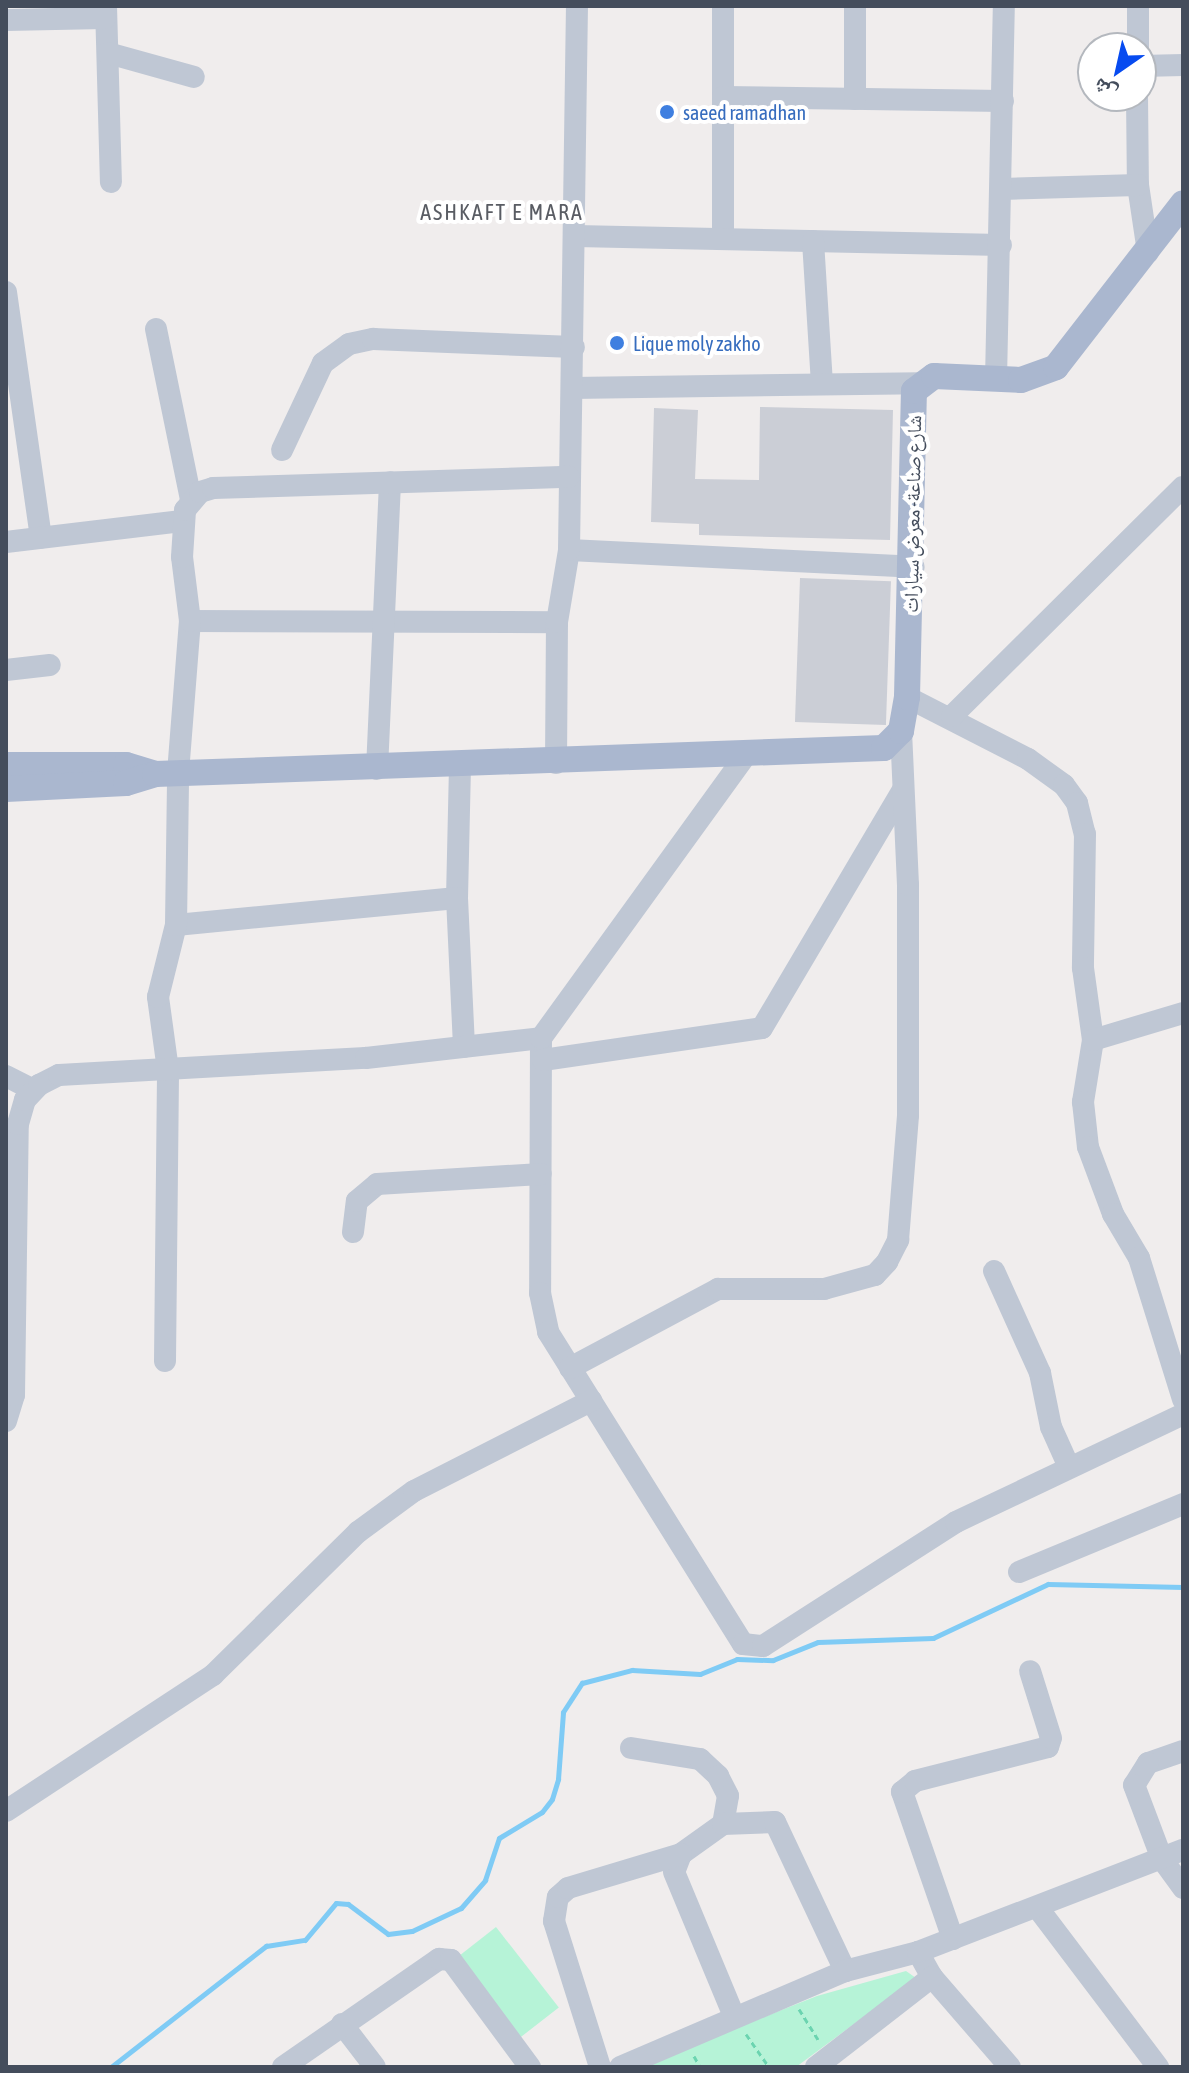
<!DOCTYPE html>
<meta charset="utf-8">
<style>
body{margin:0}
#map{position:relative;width:1189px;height:2073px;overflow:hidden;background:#f0eded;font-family:"Asap Condensed","Noto Naskh Arabic",sans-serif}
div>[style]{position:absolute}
.green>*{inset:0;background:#b6f3d7;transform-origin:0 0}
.stream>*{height:5px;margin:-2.5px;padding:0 2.5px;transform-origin:2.5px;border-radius:2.5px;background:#7fcbf5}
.building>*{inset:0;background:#cbced6;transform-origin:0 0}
.path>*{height:3px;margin-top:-1.5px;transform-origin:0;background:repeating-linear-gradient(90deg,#6bd4b0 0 6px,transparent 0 10px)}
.minor>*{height:22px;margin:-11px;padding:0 11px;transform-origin:11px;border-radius:11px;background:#bfc7d4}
.major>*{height:26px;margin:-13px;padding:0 13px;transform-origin:13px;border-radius:13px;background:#aab7cf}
.dots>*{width:22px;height:22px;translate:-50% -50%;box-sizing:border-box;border:4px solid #fff;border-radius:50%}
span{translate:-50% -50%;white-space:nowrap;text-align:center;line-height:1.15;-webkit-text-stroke:8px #fff;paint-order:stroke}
.shop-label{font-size:20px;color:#366cbe}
.left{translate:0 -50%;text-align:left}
.street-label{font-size:20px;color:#444d5c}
.neighbourhood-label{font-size:22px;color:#595c63;letter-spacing:2px}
.frame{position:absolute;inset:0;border:8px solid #444d5c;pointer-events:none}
.north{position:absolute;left:1077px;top:32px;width:80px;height:80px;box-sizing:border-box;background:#fff;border:2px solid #b4b8be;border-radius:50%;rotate:214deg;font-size:22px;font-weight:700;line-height:32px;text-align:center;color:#444d5c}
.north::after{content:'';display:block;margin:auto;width:28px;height:36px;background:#074bf0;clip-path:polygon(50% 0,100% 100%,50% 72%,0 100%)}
</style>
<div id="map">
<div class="green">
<i style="left:496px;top:1927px;width:102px;height:51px;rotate:52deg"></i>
<i style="clip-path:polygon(906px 1971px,916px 1978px,796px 2067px,637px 2067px,817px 1996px)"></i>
</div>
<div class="stream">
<i style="left:111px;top:2067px;width:197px;rotate:-38deg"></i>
<i style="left:266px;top:1946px;width:39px;rotate:-9deg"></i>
<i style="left:305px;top:1940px;width:48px;rotate:-50deg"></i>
<i style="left:336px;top:1903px;width:12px;rotate:5deg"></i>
<i style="left:348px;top:1904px;width:50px;rotate:36.9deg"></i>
<i style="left:388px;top:1934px;width:24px;rotate:-7deg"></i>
<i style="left:412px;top:1931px;width:54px;rotate:-25.1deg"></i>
<i style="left:461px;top:1908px;width:37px;rotate:-49deg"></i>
<i style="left:485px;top:1880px;width:44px;rotate:-71.6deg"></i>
<i style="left:499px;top:1838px;width:50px;rotate:-31.2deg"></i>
<i style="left:542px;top:1812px;width:16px;rotate:-52deg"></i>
<i style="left:552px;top:1799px;width:21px;rotate:-73deg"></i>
<i style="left:558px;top:1779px;width:67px;rotate:-85.7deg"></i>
<i style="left:563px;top:1712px;width:35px;rotate:-57deg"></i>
<i style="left:582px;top:1683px;width:52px;rotate:-14.6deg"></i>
<i style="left:632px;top:1670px;width:68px;rotate:3.4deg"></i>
<i style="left:700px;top:1674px;width:40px;rotate:-22deg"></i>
<i style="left:737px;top:1659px;width:36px;rotate:2deg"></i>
<i style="left:773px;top:1660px;width:48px;rotate:-21.8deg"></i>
<i style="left:818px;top:1642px;width:115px;rotate:-2deg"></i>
<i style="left:933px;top:1638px;width:127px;rotate:-25.2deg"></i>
<i style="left:1048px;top:1584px;width:135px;rotate:1.3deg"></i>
</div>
<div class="building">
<i style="clip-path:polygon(760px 407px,893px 410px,890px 540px,699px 535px,699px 524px,651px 522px,654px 408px,698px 410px,695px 479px,759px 480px)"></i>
<i style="left:800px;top:578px;width:91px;height:144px;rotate:2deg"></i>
</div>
<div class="path">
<i style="left:799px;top:2009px;width:36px;rotate:58deg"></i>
<i style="left:746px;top:2034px;width:40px;rotate:55.1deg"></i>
<i style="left:694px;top:2056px;width:13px;rotate:61deg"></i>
</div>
<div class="minor">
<i style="left:106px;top:6px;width:176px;rotate:88.4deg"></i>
<i style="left:723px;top:6px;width:233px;rotate:90deg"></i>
<i style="left:6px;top:20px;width:99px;rotate:-1.2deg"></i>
<i style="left:1138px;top:48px;width:42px;rotate:-90deg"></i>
<i style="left:108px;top:53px;width:89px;rotate:15.6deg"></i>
<i style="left:1141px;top:66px;width:42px;rotate:-1.4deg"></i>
<i style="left:1137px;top:96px;width:89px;rotate:89.4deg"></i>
<i style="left:1138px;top:185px;width:68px;rotate:81.5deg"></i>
<i style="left:723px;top:97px;width:280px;rotate:0.8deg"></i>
<i style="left:855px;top:99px;width:93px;rotate:-90deg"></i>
<i style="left:1002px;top:189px;width:136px;rotate:-1.7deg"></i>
<i style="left:576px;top:236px;width:425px;rotate:1.2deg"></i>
<i style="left:813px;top:241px;width:143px;rotate:86.4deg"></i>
<i style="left:6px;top:292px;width:248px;rotate:81.9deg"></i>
<i style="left:156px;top:329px;width:174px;rotate:78.4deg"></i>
<i style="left:996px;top:380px;width:374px;rotate:-88.8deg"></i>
<i style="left:572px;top:388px;width:347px;rotate:-0.8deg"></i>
<i style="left:282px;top:450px;width:96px;rotate:-64.8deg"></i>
<i style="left:323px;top:363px;width:32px;rotate:-36deg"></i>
<i style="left:349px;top:344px;width:25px;rotate:-12deg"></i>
<i style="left:373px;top:339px;width:201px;rotate:2.3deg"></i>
<i style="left:6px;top:542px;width:177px;rotate:-6.8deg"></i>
<i style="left:569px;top:550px;width:345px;rotate:2.8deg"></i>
<i style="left:190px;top:621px;width:367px;rotate:0.2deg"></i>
<i style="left:6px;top:670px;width:44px;rotate:-6.5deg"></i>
<i style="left:907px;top:697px;width:136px;rotate:27.1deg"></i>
<i style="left:1028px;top:759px;width:44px;rotate:35.8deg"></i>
<i style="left:1064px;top:785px;width:22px;rotate:54deg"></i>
<i style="left:1077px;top:803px;width:32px;rotate:76deg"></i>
<i style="left:1085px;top:834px;width:134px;rotate:90.9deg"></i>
<i style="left:1083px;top:968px;width:73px;rotate:82.1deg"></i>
<i style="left:1093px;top:1040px;width:63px;rotate:99.2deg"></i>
<i style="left:1083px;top:1102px;width:45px;rotate:83.7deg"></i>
<i style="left:1088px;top:1147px;width:72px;rotate:69.5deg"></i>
<i style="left:1113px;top:1214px;width:51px;rotate:59.4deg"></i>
<i style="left:1139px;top:1258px;width:148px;rotate:72.7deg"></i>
<i style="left:952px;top:716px;width:325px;rotate:-44.8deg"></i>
<i style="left:556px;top:763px;width:141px;rotate:-89.6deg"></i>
<i style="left:557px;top:622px;width:73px;rotate:-80.5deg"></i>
<i style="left:569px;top:550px;width:544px;rotate:-89.16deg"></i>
<i style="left:460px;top:766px;width:132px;rotate:91.3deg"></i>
<i style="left:457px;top:898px;width:149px;rotate:87.3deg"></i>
<i style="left:377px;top:769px;width:287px;rotate:-87.4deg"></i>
<i style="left:176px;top:925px;width:282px;rotate:-5.5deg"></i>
<i style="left:541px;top:1038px;width:255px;rotate:90.2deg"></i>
<i style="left:540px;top:1293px;width:40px;rotate:78deg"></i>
<i style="left:548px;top:1332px;width:368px;rotate:58deg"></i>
<i style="left:743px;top:1644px;width:20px;rotate:6deg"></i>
<i style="left:763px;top:1646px;width:229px;rotate:-32.7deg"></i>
<i style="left:956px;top:1522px;width:251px;rotate:-25.4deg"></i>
<i style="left:1093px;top:1040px;width:94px;rotate:-16.7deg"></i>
<i style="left:543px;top:1060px;width:221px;rotate:-8.3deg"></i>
<i style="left:762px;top:1028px;width:277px;rotate:-59.4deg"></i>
<i style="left:6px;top:1076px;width:30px;rotate:27deg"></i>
<i style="left:353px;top:1232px;width:31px;rotate:-83deg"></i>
<i style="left:357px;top:1201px;width:26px;rotate:-40deg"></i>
<i style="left:377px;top:1184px;width:164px;rotate:-3.5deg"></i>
<i style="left:994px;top:1271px;width:112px;rotate:65.7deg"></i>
<i style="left:1040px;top:1373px;width:55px;rotate:78.5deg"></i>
<i style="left:1051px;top:1427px;width:44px;rotate:65.8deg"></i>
<i style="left:165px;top:1361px;width:291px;rotate:-89.4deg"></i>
<i style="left:168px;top:1070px;width:74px;rotate:-97.8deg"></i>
<i style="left:158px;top:997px;width:74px;rotate:-76deg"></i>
<i style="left:176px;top:925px;width:152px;rotate:-89.2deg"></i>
<i style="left:178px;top:773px;width:152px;rotate:-85.5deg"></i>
<i style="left:190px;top:621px;width:64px;rotate:-97.1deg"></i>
<i style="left:182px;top:557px;width:47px;rotate:-86.3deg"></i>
<i style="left:185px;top:510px;width:23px;rotate:-50deg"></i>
<i style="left:200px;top:492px;width:14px;rotate:-17deg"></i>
<i style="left:213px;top:488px;width:356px;rotate:-1.8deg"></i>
<i style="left:570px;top:1368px;width:168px;rotate:-28.1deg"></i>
<i style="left:718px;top:1289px;width:106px"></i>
<i style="left:824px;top:1289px;width:53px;rotate:-15.4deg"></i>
<i style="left:875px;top:1275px;width:18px;rotate:-47deg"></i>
<i style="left:887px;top:1262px;width:25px;rotate:-63deg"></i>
<i style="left:898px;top:1240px;width:125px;rotate:-85.4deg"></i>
<i style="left:908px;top:1115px;width:230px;rotate:-90deg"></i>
<i style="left:908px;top:885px;width:154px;rotate:-92.6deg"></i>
<i style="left:6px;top:1421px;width:27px;rotate:-73deg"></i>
<i style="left:14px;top:1395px;width:271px;rotate:-89.2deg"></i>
<i style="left:18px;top:1124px;width:25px;rotate:-74deg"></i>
<i style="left:25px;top:1100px;width:21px;rotate:-47deg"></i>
<i style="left:39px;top:1085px;width:22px;rotate:-27deg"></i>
<i style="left:59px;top:1075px;width:307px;rotate:-3.2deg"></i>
<i style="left:366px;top:1058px;width:176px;rotate:-6.5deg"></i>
<i style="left:541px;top:1038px;width:348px;rotate:-54.1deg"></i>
<i style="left:1019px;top:1572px;width:178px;rotate:-22.5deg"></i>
<i style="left:631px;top:1748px;width:70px;rotate:9.1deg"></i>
<i style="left:700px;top:1759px;width:25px;rotate:43deg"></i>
<i style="left:718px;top:1776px;width:22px;rotate:63deg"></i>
<i style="left:728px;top:1796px;width:28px;rotate:100deg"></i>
<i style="left:723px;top:1824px;width:52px;rotate:144.5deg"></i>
<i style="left:681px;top:1854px;width:19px;rotate:111deg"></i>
<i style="left:674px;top:1872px;width:156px;rotate:67.4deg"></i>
<i style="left:1183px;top:1751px;width:37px;rotate:161deg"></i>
<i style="left:1148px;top:1763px;width:26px;rotate:122deg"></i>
<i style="left:1134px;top:1785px;width:79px;rotate:69.3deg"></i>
<i style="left:1162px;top:1859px;width:36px;rotate:54deg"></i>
<i style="left:6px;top:1811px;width:248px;rotate:-33.3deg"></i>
<i style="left:213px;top:1675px;width:204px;rotate:-44.6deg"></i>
<i style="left:358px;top:1532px;width:69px;rotate:-36.2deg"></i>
<i style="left:414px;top:1491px;width:199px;rotate:-27deg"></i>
<i style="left:723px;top:1824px;width:52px;rotate:-2.2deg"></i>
<i style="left:775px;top:1822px;width:165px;rotate:64.8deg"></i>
<i style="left:1037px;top:1907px;width:201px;rotate:52.9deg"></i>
<i style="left:953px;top:1939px;width:156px;rotate:-109.1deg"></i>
<i style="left:902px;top:1792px;width:17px;rotate:-40deg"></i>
<i style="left:915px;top:1781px;width:137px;rotate:-14.3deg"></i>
<i style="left:1048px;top:1747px;width:9px;rotate:-72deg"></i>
<i style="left:1051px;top:1738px;width:70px;rotate:-107.4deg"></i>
<i style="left:918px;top:1952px;width:29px;rotate:61deg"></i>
<i style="left:932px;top:1977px;width:119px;rotate:49.1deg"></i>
<i style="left:342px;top:2024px;width:54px;rotate:52.5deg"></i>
<i style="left:283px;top:2067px;width:190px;rotate:-34.7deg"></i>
<i style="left:439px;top:1959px;width:12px;rotate:5deg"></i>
<i style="left:451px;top:1960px;width:133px;rotate:53.6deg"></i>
<i style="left:600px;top:2067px;width:153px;rotate:-107.5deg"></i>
<i style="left:554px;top:1921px;width:24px;rotate:-81deg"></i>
<i style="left:558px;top:1897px;width:13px;rotate:-42deg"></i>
<i style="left:568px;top:1888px;width:118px;rotate:-16.7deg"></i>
<i style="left:620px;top:2067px;width:245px;rotate:-23.1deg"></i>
<i style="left:845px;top:1971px;width:75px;rotate:-14.6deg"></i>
<i style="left:918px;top:1952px;width:284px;rotate:-21.1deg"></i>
<i style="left:816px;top:2067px;width:147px;rotate:-37.8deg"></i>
</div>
<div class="major">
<i style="left:6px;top:765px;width:120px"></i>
<i style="left:126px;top:765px;width:30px;rotate:17deg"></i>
<i style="left:6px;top:789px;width:120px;rotate:-2.9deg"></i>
<i style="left:126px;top:783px;width:30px;rotate:-17deg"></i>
<i style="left:155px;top:774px;width:729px;rotate:-2.04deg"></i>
<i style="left:884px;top:748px;width:24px;rotate:-45deg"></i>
<i style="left:901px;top:731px;width:35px;rotate:-80deg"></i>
<i style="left:907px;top:697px;width:306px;rotate:-88.7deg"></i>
<i style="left:914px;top:391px;width:25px;rotate:-37deg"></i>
<i style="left:934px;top:376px;width:87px;rotate:2.6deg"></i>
<i style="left:1021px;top:380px;width:37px;rotate:-20deg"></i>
<i style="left:1056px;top:367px;width:207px;rotate:-52.2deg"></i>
</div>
<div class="dots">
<i style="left:667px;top:112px;background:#3f7fe0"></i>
<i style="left:617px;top:343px;background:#3f7fe0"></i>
</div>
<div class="shop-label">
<span class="left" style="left:683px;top:112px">saeed ramadhan</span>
<span class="left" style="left:633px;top:343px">Lique moly zakho</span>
</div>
<div class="street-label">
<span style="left:912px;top:514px;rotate:-89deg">شارع صناعة- معرض سيارات</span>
</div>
<div class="neighbourhood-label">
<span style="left:502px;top:213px">ASHKAFT E MARA</span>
</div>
<div class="frame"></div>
<div class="north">ش</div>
</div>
